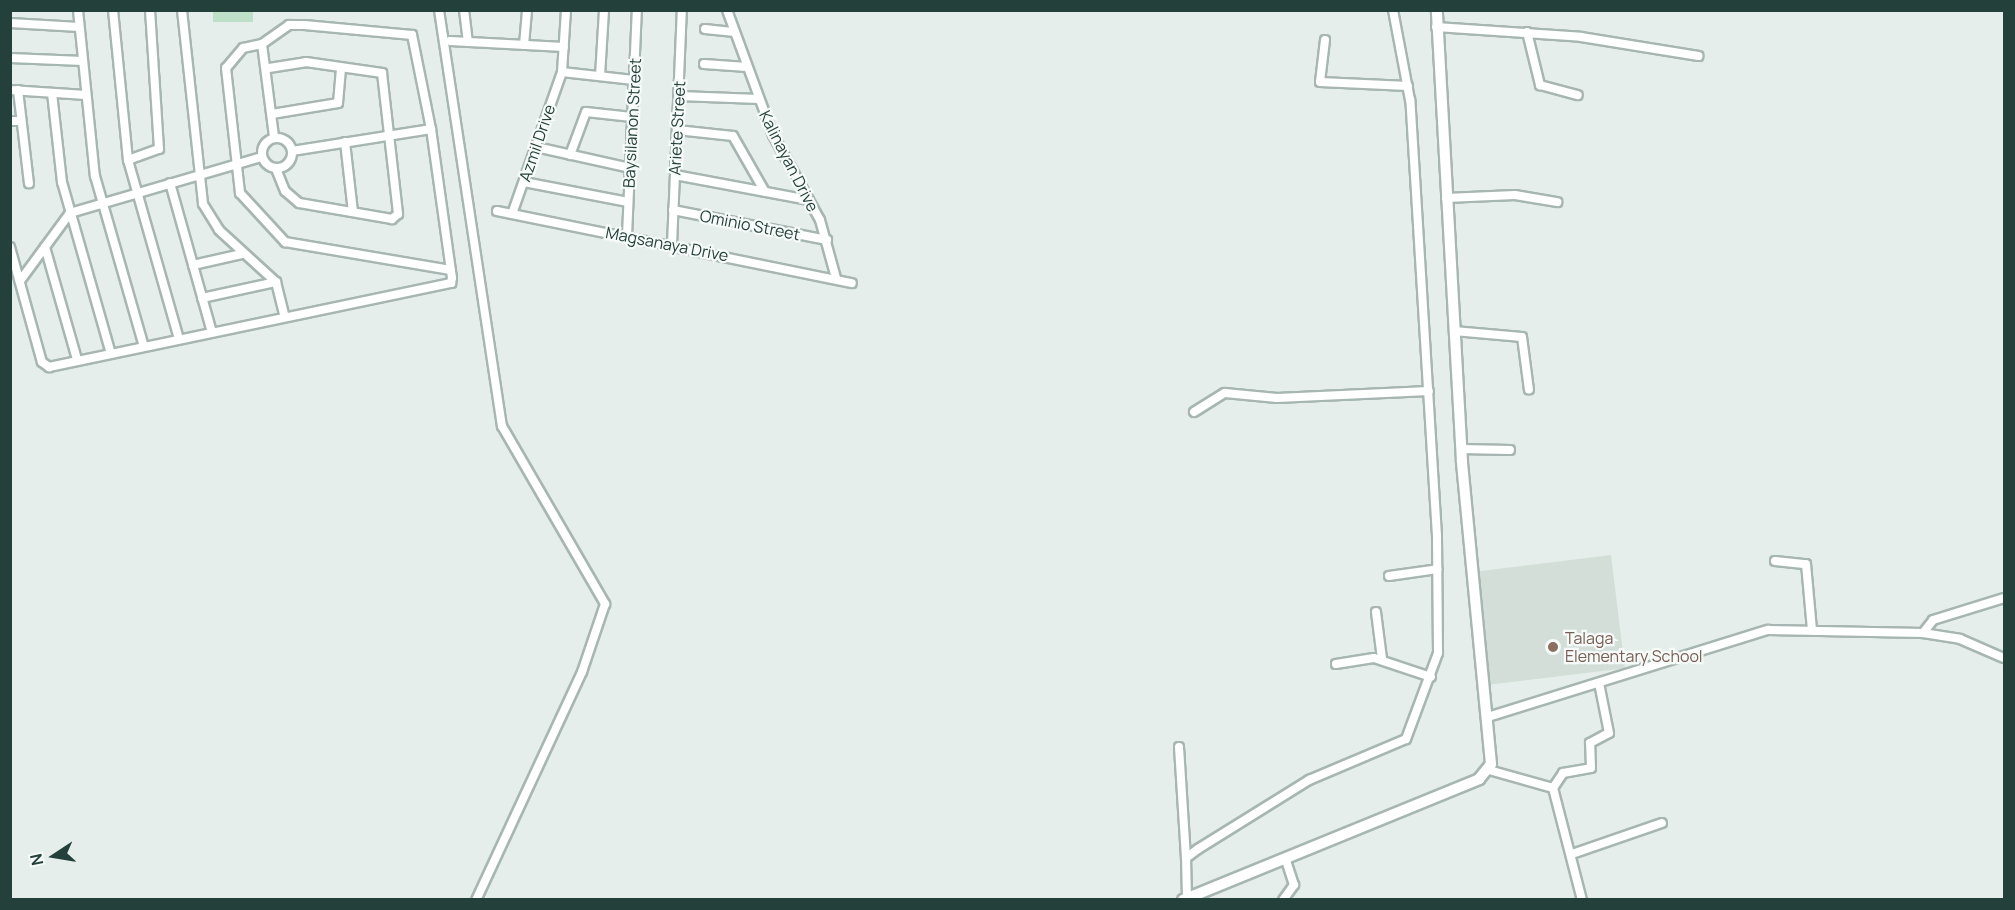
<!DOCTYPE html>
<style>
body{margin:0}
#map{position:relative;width:2015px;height:910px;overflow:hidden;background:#e5eeea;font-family:Manrope,sans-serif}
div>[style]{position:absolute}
.built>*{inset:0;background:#d3ded9;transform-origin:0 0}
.green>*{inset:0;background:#bedfc8;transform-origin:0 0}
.roads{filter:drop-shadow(2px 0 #a7b6b2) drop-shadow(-2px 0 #a7b6b2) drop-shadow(0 2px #a7b6b2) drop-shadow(0 -2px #a7b6b2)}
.street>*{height:8px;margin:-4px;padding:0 4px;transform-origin:4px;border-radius:4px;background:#fff}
.street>.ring{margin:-4px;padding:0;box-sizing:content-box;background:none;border:8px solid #fff;border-radius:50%}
.secondary>*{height:10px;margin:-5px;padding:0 5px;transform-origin:5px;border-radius:5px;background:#fff}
.dots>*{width:16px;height:16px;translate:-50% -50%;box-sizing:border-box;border:3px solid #f6faf8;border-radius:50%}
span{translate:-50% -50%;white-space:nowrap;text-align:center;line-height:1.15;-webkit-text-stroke:4.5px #f6faf8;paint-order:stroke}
.street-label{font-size:16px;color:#24403a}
.education-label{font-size:16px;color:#785e54}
.left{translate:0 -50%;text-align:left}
.frame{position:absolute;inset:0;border:12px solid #24403a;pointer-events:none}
.north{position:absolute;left:24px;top:826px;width:60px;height:60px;-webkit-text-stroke:4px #f6faf8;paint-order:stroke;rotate:258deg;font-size:16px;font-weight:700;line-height:24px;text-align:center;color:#24403a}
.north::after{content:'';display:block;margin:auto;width:21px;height:27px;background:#24403a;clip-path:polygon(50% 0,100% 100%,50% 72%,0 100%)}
</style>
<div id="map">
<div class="built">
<i style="left:1611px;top:555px;width:114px;height:137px;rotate:83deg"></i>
</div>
<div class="green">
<i style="left:213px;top:11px;width:40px;height:11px"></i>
</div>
<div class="roads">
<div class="street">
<i style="left:78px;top:10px;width:167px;rotate:84.2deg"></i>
<i style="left:95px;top:176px;width:174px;rotate:74deg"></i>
<i style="left:113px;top:10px;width:151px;rotate:84.3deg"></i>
<i style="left:128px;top:160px;width:183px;rotate:74.1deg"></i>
<i style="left:182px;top:10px;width:195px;rotate:83.8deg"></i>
<i style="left:203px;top:204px;width:31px;rotate:58deg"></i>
<i style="left:219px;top:230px;width:77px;rotate:42.4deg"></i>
<i style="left:276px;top:282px;width:34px;rotate:76deg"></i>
<i style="left:439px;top:10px;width:421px;rotate:81.4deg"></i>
<i style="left:502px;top:426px;width:206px;rotate:59.9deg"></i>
<i style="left:605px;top:604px;width:72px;rotate:108.7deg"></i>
<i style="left:582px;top:672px;width:251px;rotate:114.9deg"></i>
<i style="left:464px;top:10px;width:32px;rotate:83deg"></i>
<i style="left:727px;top:10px;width:133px;rotate:69.8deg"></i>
<i style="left:773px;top:135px;width:97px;rotate:61.1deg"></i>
<i style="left:820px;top:220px;width:60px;rotate:74.6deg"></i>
<i style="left:10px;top:23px;width:69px;rotate:3.3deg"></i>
<i style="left:1436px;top:27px;width:145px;rotate:3.9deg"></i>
<i style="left:1581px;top:37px;width:119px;rotate:9.2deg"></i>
<i style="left:705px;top:29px;width:30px;rotate:6deg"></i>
<i style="left:1527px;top:32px;width:55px;rotate:76.2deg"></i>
<i style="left:1540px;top:85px;width:39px;rotate:15deg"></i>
<i style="left:1325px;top:40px;width:42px;rotate:96.8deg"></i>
<i style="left:1320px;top:82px;width:88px;rotate:2.6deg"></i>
<i style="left:450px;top:41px;width:114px;rotate:3deg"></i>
<i style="left:262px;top:44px;width:94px;rotate:82.6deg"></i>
<i style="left:524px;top:45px;width:35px;rotate:-85deg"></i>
<i style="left:10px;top:58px;width:73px;rotate:2.4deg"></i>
<i style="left:704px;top:64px;width:43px;rotate:4deg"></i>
<i style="left:269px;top:68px;width:37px;rotate:-9deg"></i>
<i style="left:306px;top:62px;width:77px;rotate:8.2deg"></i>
<i style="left:382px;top:73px;width:142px;rotate:83.5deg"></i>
<i style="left:398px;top:214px;width:8px;rotate:140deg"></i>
<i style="left:392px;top:219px;width:94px;rotate:-170.2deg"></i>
<i style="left:299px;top:203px;width:18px;rotate:-139deg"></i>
<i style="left:285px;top:191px;width:24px;rotate:-112deg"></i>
<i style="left:562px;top:72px;width:72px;rotate:6.3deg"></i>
<i style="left:600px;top:76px;width:66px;rotate:-86.5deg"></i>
<i style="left:10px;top:90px;width:76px;rotate:3.8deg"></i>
<i style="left:18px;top:90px;width:94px;rotate:83.3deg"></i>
<i style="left:52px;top:93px;width:90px;rotate:83.6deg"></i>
<i style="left:62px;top:182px;width:176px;rotate:74.1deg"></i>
<i style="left:679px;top:96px;width:80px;rotate:2.1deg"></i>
<i style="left:272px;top:114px;width:67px;rotate:-9.5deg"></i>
<i style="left:338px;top:103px;width:36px;rotate:-85deg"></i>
<i style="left:10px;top:121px;width:11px"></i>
<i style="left:677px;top:130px;width:56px;rotate:6.1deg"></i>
<i style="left:733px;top:136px;width:64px;rotate:60.3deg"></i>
<i class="ring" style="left:262px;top:138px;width:22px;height:22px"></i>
<i style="left:345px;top:142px;width:70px;rotate:83.5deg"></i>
<i style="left:536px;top:147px;width:96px;rotate:12.6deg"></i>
<i style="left:292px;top:151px;width:141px;rotate:-9deg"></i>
<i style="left:570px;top:155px;width:46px;rotate:-69.6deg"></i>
<i style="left:586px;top:112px;width:46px;rotate:6.2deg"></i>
<i style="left:128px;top:160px;width:33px;rotate:-20deg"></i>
<i style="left:159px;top:149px;width:139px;rotate:-93.7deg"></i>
<i style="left:675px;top:175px;width:136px;rotate:10.6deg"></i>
<i style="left:524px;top:182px;width:106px;rotate:10.9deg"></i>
<i style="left:170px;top:183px;width:152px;rotate:74.3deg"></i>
<i style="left:1446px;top:198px;width:69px;rotate:-2.5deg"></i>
<i style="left:1515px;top:195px;width:43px;rotate:9.5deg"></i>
<i style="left:673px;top:210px;width:157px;rotate:11deg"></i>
<i style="left:497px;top:211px;width:362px;rotate:11.5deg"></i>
<i style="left:512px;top:214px;width:151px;rotate:-70.6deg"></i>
<i style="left:562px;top:72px;width:62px;rotate:-86.3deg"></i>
<i style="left:627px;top:236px;width:226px;rotate:-87.5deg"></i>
<i style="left:672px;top:245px;width:235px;rotate:-87.6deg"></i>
<i style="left:10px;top:247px;width:119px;rotate:74.5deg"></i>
<i style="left:42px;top:362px;width:9px;rotate:36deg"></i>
<i style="left:49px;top:367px;width:411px;rotate:-11.8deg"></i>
<i style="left:451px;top:283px;width:5px;rotate:-79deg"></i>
<i style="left:452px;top:278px;width:150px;rotate:-98deg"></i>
<i style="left:431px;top:129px;width:96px;rotate:-101.4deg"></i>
<i style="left:412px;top:35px;width:108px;rotate:-174.7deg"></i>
<i style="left:304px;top:25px;width:15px;rotate:180deg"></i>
<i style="left:289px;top:25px;width:33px;rotate:145deg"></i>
<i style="left:262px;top:44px;width:19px;rotate:168deg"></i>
<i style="left:243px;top:48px;width:26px;rotate:130deg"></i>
<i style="left:226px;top:68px;width:126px;rotate:83.6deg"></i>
<i style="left:240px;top:193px;width:67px;rotate:47.4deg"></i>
<i style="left:285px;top:242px;width:168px;rotate:9.6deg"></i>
<i style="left:45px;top:247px;width:116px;rotate:74.1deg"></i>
<i style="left:193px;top:265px;width:50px;rotate:-12.7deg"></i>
<i style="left:20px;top:281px;width:84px;rotate:-53.7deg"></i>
<i style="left:70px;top:213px;width:199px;rotate:-16.3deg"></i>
<i style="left:202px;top:298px;width:76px;rotate:-12.2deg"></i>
<i style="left:1454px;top:331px;width:68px;rotate:5deg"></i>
<i style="left:1522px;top:337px;width:53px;rotate:82.5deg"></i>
<i style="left:1194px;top:412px;width:36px;rotate:-32deg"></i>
<i style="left:1225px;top:393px;width:52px;rotate:5.5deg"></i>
<i style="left:1277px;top:398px;width:152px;rotate:-2.6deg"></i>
<i style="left:1461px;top:449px;width:49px;rotate:1.2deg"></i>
<i style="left:1775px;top:561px;width:31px;rotate:6deg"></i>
<i style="left:1806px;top:564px;width:66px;rotate:84.8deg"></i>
<i style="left:1389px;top:576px;width:49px;rotate:-8.1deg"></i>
<i style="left:1376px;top:612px;width:47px;rotate:82.7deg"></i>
<i style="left:1923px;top:633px;width:16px;rotate:-52deg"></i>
<i style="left:1933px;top:620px;width:74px;rotate:-17.2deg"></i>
<i style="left:1336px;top:664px;width:38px;rotate:-9deg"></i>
<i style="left:1374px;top:658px;width:60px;rotate:18.4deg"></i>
<i style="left:1488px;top:717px;width:293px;rotate:-17.3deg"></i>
<i style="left:1768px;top:630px;width:155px;rotate:1.1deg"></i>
<i style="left:1923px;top:633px;width:37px;rotate:9deg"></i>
<i style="left:1960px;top:639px;width:48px;rotate:23.4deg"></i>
<i style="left:1179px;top:747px;width:111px;rotate:86.4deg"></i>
<i style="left:1489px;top:770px;width:66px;rotate:15.7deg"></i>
<i style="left:1553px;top:788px;width:116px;rotate:75.5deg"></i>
<i style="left:1553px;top:788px;width:18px;rotate:-56deg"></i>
<i style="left:1563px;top:773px;width:28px;rotate:-10deg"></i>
<i style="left:1591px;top:768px;width:25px;rotate:-92deg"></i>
<i style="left:1590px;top:743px;width:21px;rotate:-28deg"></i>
<i style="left:1609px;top:733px;width:51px;rotate:-101.3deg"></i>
<i style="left:1572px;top:854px;width:95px;rotate:-19deg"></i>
<i style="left:1187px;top:898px;width:40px;rotate:-91.4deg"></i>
<i style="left:1186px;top:858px;width:15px;rotate:-37deg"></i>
<i style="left:1198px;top:849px;width:131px;rotate:-31.9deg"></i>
<i style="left:1309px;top:780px;width:105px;rotate:-22.9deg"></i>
<i style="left:1406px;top:739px;width:92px;rotate:-69.6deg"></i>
<i style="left:1438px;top:653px;width:117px;rotate:-90.5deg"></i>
<i style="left:1437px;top:536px;width:437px;rotate:-93.5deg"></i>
<i style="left:1410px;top:100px;width:92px;rotate:-100.7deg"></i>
<i style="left:1283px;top:900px;width:19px;rotate:-54deg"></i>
<i style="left:1294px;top:885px;width:28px;rotate:-108deg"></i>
</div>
<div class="secondary">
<i style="left:1183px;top:900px;width:320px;rotate:-22.2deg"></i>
<i style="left:1479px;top:779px;width:19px;rotate:-51deg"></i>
<i style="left:1491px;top:764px;width:304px;rotate:-95.5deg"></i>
<i style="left:1462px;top:461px;width:452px;rotate:-93.2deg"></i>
</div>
</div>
<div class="dots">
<i style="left:1553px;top:647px;background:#8d6e63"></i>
</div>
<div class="street-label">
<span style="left:632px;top:123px;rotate:-87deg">Baysilanon Street</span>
<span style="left:677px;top:128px;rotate:-87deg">Ariete Street</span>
<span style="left:537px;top:143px;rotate:-71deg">Azmil Drive</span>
<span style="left:789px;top:161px;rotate:63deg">Kalinayan Drive</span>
<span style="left:750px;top:225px;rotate:11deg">Ominio Street</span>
<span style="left:667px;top:244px;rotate:11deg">Magsanaya Drive</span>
</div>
<div class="education-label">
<span class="left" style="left:1565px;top:647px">Talaga<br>Elementary School</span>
</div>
<div class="frame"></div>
<div class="north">N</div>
</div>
